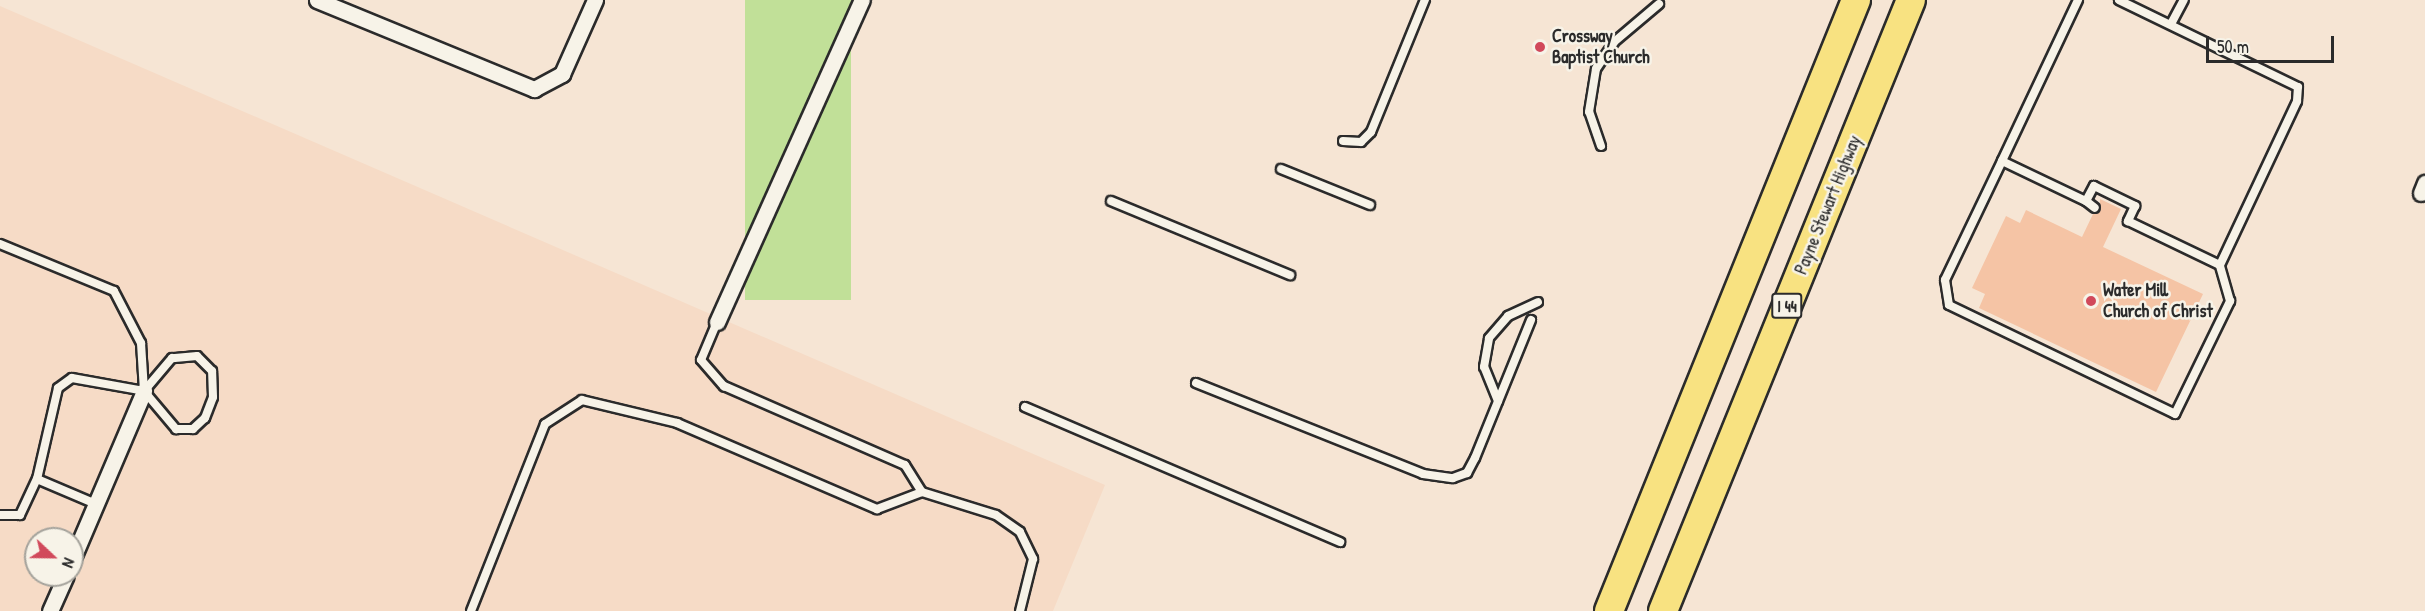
<!DOCTYPE html>
<style>
body{margin:0}
#map{position:relative;width:2425px;height:611px;overflow:hidden;background:#f6e5d4;font-family:"Patrick Hand",sans-serif}
div>[style]{position:absolute}
.built>*{inset:0;background:#f6dbc6}
.green>*{inset:0;background:#c1e098;transform-origin:0 0}
.building>*{inset:0;background:#f5c4a5}
.roads{filter:drop-shadow(2px 0 #2b2b2b) drop-shadow(-2px 0 #2b2b2b) drop-shadow(0 2px #2b2b2b) drop-shadow(0 -2px #2b2b2b)}
.lane>*{height:8px;margin:-4px;padding:0 4px;transform-origin:4px;border-radius:4px;background:#f7f3e8}
.street>*{height:15px;margin:-7.5px;padding:0 7.5px;transform-origin:7.5px;border-radius:7.5px;background:#f7f3e8}
.highway>*{height:28px;margin:-14px;padding:0 14px;transform-origin:14px;border-radius:14px;background:#f8e281}
.dots>*{width:16px;height:16px;translate:-50% -50%;box-sizing:border-box;border:3px solid #f7f3e8;border-radius:50%}
span{translate:-50% -50%;white-space:nowrap;text-align:center;line-height:1.15;-webkit-text-stroke:5px #f7f3e8;paint-order:stroke}
.shield-label span{padding:2px 4px;background:#f7f3e8;border:2px solid;border-radius:4px;-webkit-text-stroke-width:0}
.shield-label{font-size:16px;color:#2b2b2b;font-weight:700}
.poi-label{font-size:18px;color:#2b2b2b;font-weight:700}
.left{translate:0 -50%;text-align:left}
.street-label{font-size:18px;color:#2b2b2b}
.north{position:absolute;left:24px;top:527px;width:60px;height:60px;box-sizing:border-box;background:#f7f3e8;border:2px solid #a5a39c;border-radius:50%;rotate:112deg;font-size:16px;font-weight:700;line-height:24px;text-align:center;color:#2b2b2b}
.north::after{content:'';display:block;margin:auto;width:21px;height:27px;background:#d1495b;clip-path:polygon(50% 0,100% 100%,50% 72%,0 100%)}
.scale{position:absolute;left:2206px;top:36px;width:128px;height:27px;box-sizing:border-box;border:3px solid #2b2b2b;border-top:0;padding-left:8px;font-size:18px;line-height:21px;white-space:nowrap;color:#2b2b2b;-webkit-text-stroke:4px #f7f3e8;paint-order:stroke}
</style>
<div id="map">
<div class="built">
<i style="clip-path:polygon(evenodd,0 6px,1105px 485px,1053px 611px,0 611px,0 6px,36px 539px,72px 539px,72px 575px,36px 575px,36px 539px)"></i>
</div>
<div class="green">
<i style="left:745px;top:0;width:106px;height:300px"></i>
</div>
<div class="building">
<i style="clip-path:polygon(2100px 199px,2121px 209px,2103px 247px,2203px 294px,2156px 392px,1979px 308px,1985px 294px,1972px 288px,2006px 216px,2020px 223px,2026px 210px,2082px 237px,2093px 214px,2100px 211px)"></i>
</div>
<div class="roads">
<div class="lane">
<i style="left:2078px;top:0;width:178px;rotate:115.3deg"></i>
<i style="left:2002px;top:161px;width:93px;rotate:25.5deg"></i>
<i style="left:2086px;top:201px;width:17px;rotate:-62deg"></i>
<i style="left:2094px;top:186px;width:46px;rotate:26deg"></i>
<i style="left:2135px;top:206px;width:17px;rotate:115deg"></i>
<i style="left:2128px;top:221px;width:102px;rotate:25.6deg"></i>
<i style="left:2220px;top:265px;width:181px;rotate:-64.8deg"></i>
<i style="left:2297px;top:101px;width:14px;rotate:-86deg"></i>
<i style="left:2298px;top:87px;width:199px;rotate:-154.1deg"></i>
<i style="left:2171px;top:24px;width:27px;rotate:-62deg"></i>
<i style="left:1343px;top:141px;width:18px;rotate:3deg"></i>
<i style="left:1361px;top:142px;width:14px;rotate:-45deg"></i>
<i style="left:1371px;top:132px;width:143px;rotate:-67.8deg"></i>
<i style="left:1601px;top:146px;width:36px;rotate:-109deg"></i>
<i style="left:1589px;top:112px;width:44px;rotate:-80.8deg"></i>
<i style="left:1596px;top:69px;width:32px;rotate:-56deg"></i>
<i style="left:1614px;top:42px;width:59px;rotate:-40.2deg"></i>
<i style="left:2002px;top:161px;width:132px;rotate:115.6deg"></i>
<i style="left:1945px;top:280px;width:25px;rotate:81deg"></i>
<i style="left:1949px;top:305px;width:251px;rotate:25.7deg"></i>
<i style="left:2175px;top:414px;width:126px;rotate:-64deg"></i>
<i style="left:2230px;top:301px;width:37px;rotate:-106deg"></i>
<i style="left:1281px;top:169px;width:96px;rotate:22deg"></i>
<i style="left:1111px;top:201px;width:194px;rotate:22.5deg"></i>
<i style="left:2086px;top:201px;width:11px;rotate:38deg"></i>
<i style="left:0;top:244px;width:123px;rotate:22.4deg"></i>
<i style="left:114px;top:291px;width:59px;rotate:62.6deg"></i>
<i style="left:141px;top:343px;width:48px;rotate:86.4deg"></i>
<i style="left:144px;top:391px;width:50px;rotate:49.9deg"></i>
<i style="left:176px;top:429px;width:17px"></i>
<i style="left:193px;top:429px;width:16px;rotate:-43deg"></i>
<i style="left:205px;top:418px;width:22px;rotate:-69deg"></i>
<i style="left:213px;top:397px;width:26px;rotate:-92deg"></i>
<i style="left:212px;top:371px;width:21px;rotate:-135deg"></i>
<i style="left:197px;top:356px;width:25px;rotate:175deg"></i>
<i style="left:172px;top:358px;width:43px;rotate:130.3deg"></i>
<i style="left:717px;top:322px;width:41px;rotate:112.8deg"></i>
<i style="left:701px;top:360px;width:35px;rotate:49deg"></i>
<i style="left:724px;top:386px;width:197px;rotate:23.6deg"></i>
<i style="left:905px;top:465px;width:32px;rotate:58deg"></i>
<i style="left:1196px;top:383px;width:245px;rotate:21.8deg"></i>
<i style="left:1423px;top:474px;width:30px;rotate:8deg"></i>
<i style="left:1453px;top:478px;width:15px;rotate:-20deg"></i>
<i style="left:1467px;top:473px;width:17px;rotate:-62deg"></i>
<i style="left:1475px;top:458px;width:149px;rotate:-67.9deg"></i>
<i style="left:1498px;top:401px;width:37px;rotate:-112deg"></i>
<i style="left:1484px;top:367px;width:29px;rotate:-80deg"></i>
<i style="left:1489px;top:338px;width:29px;rotate:-49deg"></i>
<i style="left:1508px;top:316px;width:33px;rotate:-25deg"></i>
<i style="left:1025px;top:407px;width:343px;rotate:23.2deg"></i>
<i style="left:37px;top:479px;width:93px;rotate:-77deg"></i>
<i style="left:58px;top:388px;width:17px;rotate:-36deg"></i>
<i style="left:72px;top:378px;width:73px;rotate:10.2deg"></i>
<i style="left:0;top:515px;width:20px"></i>
<i style="left:20px;top:515px;width:40px;rotate:-65deg"></i>
<i style="left:37px;top:479px;width:64px;rotate:23deg"></i>
<i style="left:471px;top:611px;width:201px;rotate:-68.4deg"></i>
<i style="left:545px;top:424px;width:44px;rotate:-33deg"></i>
<i style="left:582px;top:400px;width:98px;rotate:13.6deg"></i>
<i style="left:677px;top:423px;width:218px;rotate:23.3deg"></i>
<i style="left:877px;top:509px;width:48px;rotate:-20.7deg"></i>
<i style="left:922px;top:492px;width:77px;rotate:17.3deg"></i>
<i style="left:996px;top:515px;width:29px;rotate:35deg"></i>
<i style="left:1020px;top:532px;width:30px;rotate:64deg"></i>
<i style="left:1033px;top:559px;width:54px;rotate:104deg"></i>
</div>
<div class="street">
<i style="left:317px;top:0;width:235px;rotate:22.3deg"></i>
<i style="left:534px;top:89px;width:32px;rotate:-28deg"></i>
<i style="left:562px;top:74px;width:81px;rotate:-66deg"></i>
<i style="left:2421px;top:193px;width:11px;rotate:-68deg"></i>
<i style="left:717px;top:322px;width:353px;rotate:-65.8deg"></i>
<i style="left:72px;top:560px;width:184px;rotate:-66.9deg"></i>
<i style="left:50px;top:611px;width:39px;rotate:-66deg"></i>
</div>
<div class="highway">
<i style="left:1609px;top:611px;width:659px;rotate:-67.99deg"></i>
<i style="left:1663px;top:611px;width:659px;rotate:-67.91deg"></i>
</div>
</div>
<div class="dots">
<i style="left:1540px;top:47px;background:#d1495b"></i>
<i style="left:2091px;top:301px;background:#d1495b"></i>
</div>
<div class="shield-label">
<span style="left:1787px;top:306px">I 44</span>
</div>
<div class="poi-label">
<span class="left" style="left:1552px;top:47px">Crossway<br>Baptist Church</span>
<span class="left" style="left:2103px;top:301px">Water Mill<br>Church of Christ</span>
</div>
<div class="street-label">
<span style="left:1828px;top:205px;rotate:-68deg">Payne Stewart Highway</span>
</div>
<div class="north">N</div>
<div class="scale">50 m</div>
</div>
